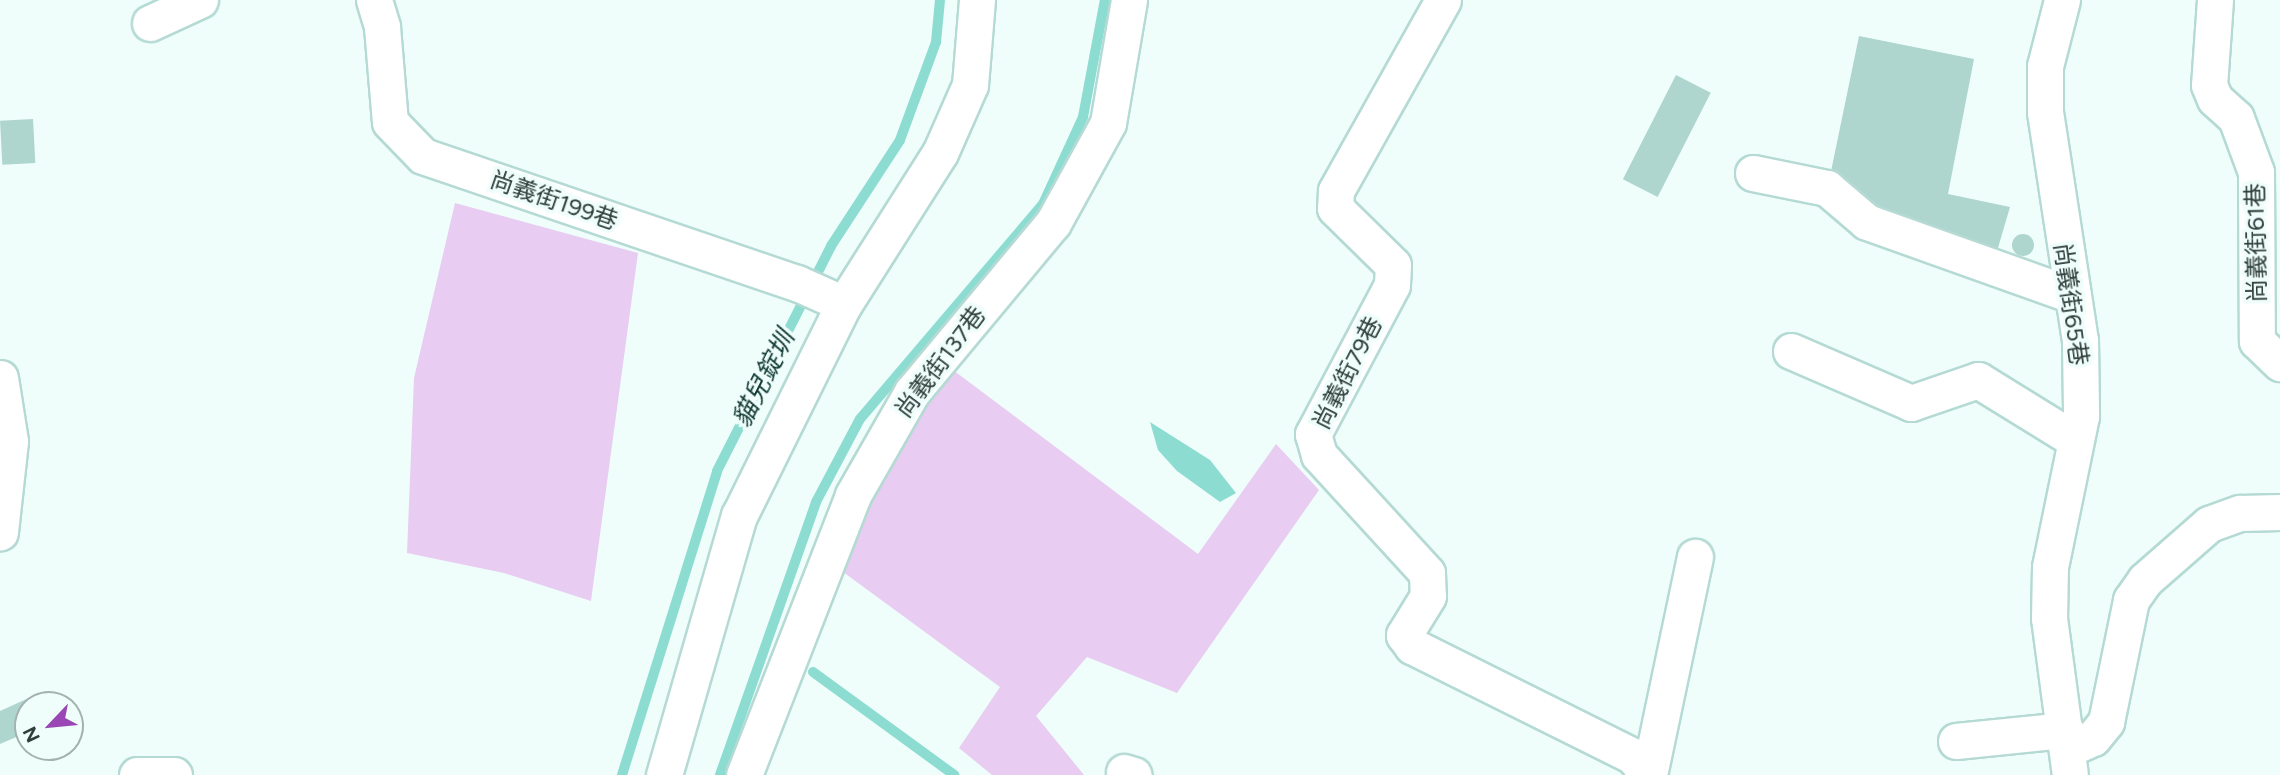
<!DOCTYPE html>
<meta charset="utf-8">
<style>
body{margin:0}
#map{position:relative;width:2280px;height:775px;overflow:hidden;background:#effefb;font-family:Figtree,"Noto Sans TC",sans-serif}
div>[style]{position:absolute}
.green>*{inset:0;background:#e8ccf2}
.water>*{inset:0;background:#8cdcd1}
.stream>*{height:10px;margin:-5px;padding:0 5px;transform-origin:5px;border-radius:5px;background:#8cdcd1}
.building>*{inset:0;background:#afd5cf;transform-origin:0 0}
.round{border-radius:50%}
.roads{filter:drop-shadow(2px 0 #b5dad4) drop-shadow(-2px 0 #b5dad4) drop-shadow(0 2px #b5dad4) drop-shadow(0 -2px #b5dad4)}
.minor>*{height:35px;margin:-17.5px;padding:0 17.5px;transform-origin:17.5px;border-radius:17.5px;background:#fff}
span{translate:-50% -50%;white-space:nowrap;text-align:center;line-height:1.15;-webkit-text-stroke:7px #effefb;paint-order:stroke}
.street-label{font-size:24px;color:#303f3c}
.water-label{font-size:26px;color:#143b36;font-style:italic}
.north{position:absolute;left:14px;top:691px;width:70px;height:70px;box-sizing:border-box;background:#effefb;border:2px solid #a3b2af;border-radius:50%;rotate:244deg;font-size:19px;font-weight:700;line-height:28px;text-align:center;color:#303f3c}
.north::after{content:'';display:block;margin:auto;width:24px;height:32px;background:#9a47b6;clip-path:polygon(50% 0,100% 100%,50% 72%,0 100%)}
</style>
<div id="map">
<div class="green">
<i style="clip-path:polygon(455px 203px,638px 253px,591px 601px,504px 573px,407px 553px,414px 378px)"></i>
<i style="clip-path:polygon(945px 364px,1198px 554px,1276px 444px,1319px 490px,1177px 693px,1087px 657px,1036px 716px,1084px 775px,992px 775px,959px 748px,1000px 687px,839px 569px,863px 483px)"></i>
</div>
<div class="water">
<i style="clip-path:polygon(1150px 422px,1210px 460px,1236px 493px,1220px 502px,1177px 471px,1158px 450px)"></i>
</div>
<div class="stream">
<i style="left:813px;top:672px;width:175px;rotate:36.1deg"></i>
<i style="left:622px;top:775px;width:318px;rotate:-72.6deg"></i>
<i style="left:717px;top:471px;width:252px;rotate:-63.1deg"></i>
<i style="left:831px;top:246px;width:126px;rotate:-56.9deg"></i>
<i style="left:900px;top:140px;width:104px;rotate:-69.8deg"></i>
<i style="left:936px;top:42px;width:42px;rotate:-84.6deg"></i>
<i style="left:720px;top:775px;width:289px;rotate:-70.6deg"></i>
<i style="left:816px;top:502px;width:94px;rotate:-62.1deg"></i>
<i style="left:860px;top:419px;width:282px;rotate:-49.6deg"></i>
<i style="left:1043px;top:204px;width:96px;rotate:-65.3deg"></i>
<i style="left:1083px;top:117px;width:119px;rotate:-79.4deg"></i>
</div>
<div class="building">
<i style="clip-path:polygon(1859px 36px,1974px 59px,1948px 194px,2010px 207px,1995px 258px,1898px 227px,1829px 181px)"></i>
<i style="left:1676px;top:75px;width:39px;height:117px;rotate:27deg"></i>
<i style="left:33px;top:119px;width:44px;height:33px;rotate:87deg"></i>
<i class="round" style="left:2012px;top:234px;width:22px;height:22px"></i>
<i style="clip-path:polygon(31px 697px,35px 705px,28px 705px,28px 732px,0 744px,0 711px)"></i>
</div>
<div class="roads">
<div class="minor">
<i style="left:374px;top:0;width:28px;rotate:73deg"></i>
<i style="left:382px;top:27px;width:95px;rotate:85.2deg"></i>
<i style="left:390px;top:122px;width:47px;rotate:45.9deg"></i>
<i style="left:423px;top:156px;width:395px;rotate:18.8deg"></i>
<i style="left:797px;top:283px;width:51px;rotate:24.1deg"></i>
<i style="left:1443px;top:0;width:219px;rotate:119.3deg"></i>
<i style="left:1336px;top:191px;width:17px;rotate:93deg"></i>
<i style="left:1335px;top:208px;width:81px;rotate:44.5deg"></i>
<i style="left:1393px;top:265px;width:20px;rotate:93deg"></i>
<i style="left:1392px;top:285px;width:169px;rotate:117.9deg"></i>
<i style="left:1313px;top:434px;width:22px;rotate:74deg"></i>
<i style="left:1319px;top:455px;width:160px;rotate:47.5deg"></i>
<i style="left:1427px;top:573px;width:23px;rotate:88deg"></i>
<i style="left:1428px;top:596px;width:46px;rotate:121.6deg"></i>
<i style="left:1404px;top:635px;width:14px;rotate:54deg"></i>
<i style="left:1412px;top:646px;width:247px;rotate:26.5deg"></i>
<i style="left:1633px;top:756px;width:24px;rotate:52deg"></i>
<i style="left:2062px;top:0;width:68px;rotate:104.4deg"></i>
<i style="left:2045px;top:66px;width:46px;rotate:90deg"></i>
<i style="left:2045px;top:112px;width:231px;rotate:81.3deg"></i>
<i style="left:2080px;top:340px;width:76px;rotate:89.2deg"></i>
<i style="left:2081px;top:416px;width:154px;rotate:101.6deg"></i>
<i style="left:2050px;top:567px;width:51px;rotate:91.1deg"></i>
<i style="left:2049px;top:618px;width:158px;rotate:82.4deg"></i>
<i style="left:2215px;top:0;width:85px;rotate:94deg"></i>
<i style="left:2209px;top:85px;width:15px;rotate:67deg"></i>
<i style="left:2215px;top:99px;width:28px;rotate:42deg"></i>
<i style="left:2236px;top:118px;width:58px;rotate:69.7deg"></i>
<i style="left:2256px;top:172px;width:169px;rotate:89.7deg"></i>
<i style="left:2257px;top:341px;width:32px;rotate:44deg"></i>
<i style="left:150px;top:23px;width:55px;rotate:-24.7deg"></i>
<i style="left:1753px;top:173px;width:76px;rotate:11.5deg"></i>
<i style="left:1827px;top:188px;width:52px;rotate:40.4deg"></i>
<i style="left:1867px;top:222px;width:218px;rotate:19.6deg"></i>
<i style="left:1791px;top:351px;width:131px;rotate:23.4deg"></i>
<i style="left:1911px;top:403px;width:71px;rotate:-18.9deg"></i>
<i style="left:1978px;top:380px;width:114px;rotate:31.7deg"></i>
<i style="left:0;top:378px;width:64px;rotate:81deg"></i>
<i style="left:10px;top:441px;width:92px;rotate:96.3deg"></i>
<i style="left:1956px;top:741px;width:110px;rotate:-5.8deg"></i>
<i style="left:2068px;top:749px;width:27px;rotate:-24deg"></i>
<i style="left:2093px;top:738px;width:21px;rotate:-51deg"></i>
<i style="left:2106px;top:722px;width:125px;rotate:-78.4deg"></i>
<i style="left:2131px;top:600px;width:24px;rotate:-55deg"></i>
<i style="left:2145px;top:580px;width:85px;rotate:-41.2deg"></i>
<i style="left:2209px;top:524px;width:33px;rotate:-20deg"></i>
<i style="left:2240px;top:513px;width:40px;rotate:-1.4deg"></i>
<i style="left:1124px;top:772px;width:10px;rotate:17deg"></i>
<i style="left:137px;top:775px;width:37px"></i>
<i style="left:664px;top:775px;width:270px;rotate:-73.9deg"></i>
<i style="left:739px;top:516px;width:237px;rotate:-63.7deg"></i>
<i style="left:844px;top:304px;width:179px;rotate:-57.6deg"></i>
<i style="left:940px;top:153px;width:74px;rotate:-66.2deg"></i>
<i style="left:970px;top:85px;width:85px;rotate:-85.3deg"></i>
<i style="left:744px;top:775px;width:300px;rotate:-68.7deg"></i>
<i style="left:853px;top:495px;width:119px;rotate:-60.2deg"></i>
<i style="left:912px;top:392px;width:220px;rotate:-50.2deg"></i>
<i style="left:1053px;top:223px;width:114px;rotate:-61.2deg"></i>
<i style="left:1108px;top:123px;width:125px;rotate:-80.3deg"></i>
<i style="left:1649px;top:775px;width:223px;rotate:-78.1deg"></i>
</div>
</div>
<div class="street-label">
<span style="left:554px;top:200px;rotate:19deg">尚義街199巷</span>
<span style="left:2256px;top:243px;rotate:-91deg">尚義街61巷</span>
<span style="left:2071px;top:304px;rotate:82deg">尚義街65巷</span>
<span style="left:940px;top:362px;rotate:-53deg">尚義街137巷</span>
<span style="left:1347px;top:373px;rotate:-63deg">尚義街79巷</span>
</div>
<div class="water-label">
<span style="left:764px;top:379px;rotate:-63deg">貓兒錠圳</span>
</div>
<div class="north">N</div>
</div>
